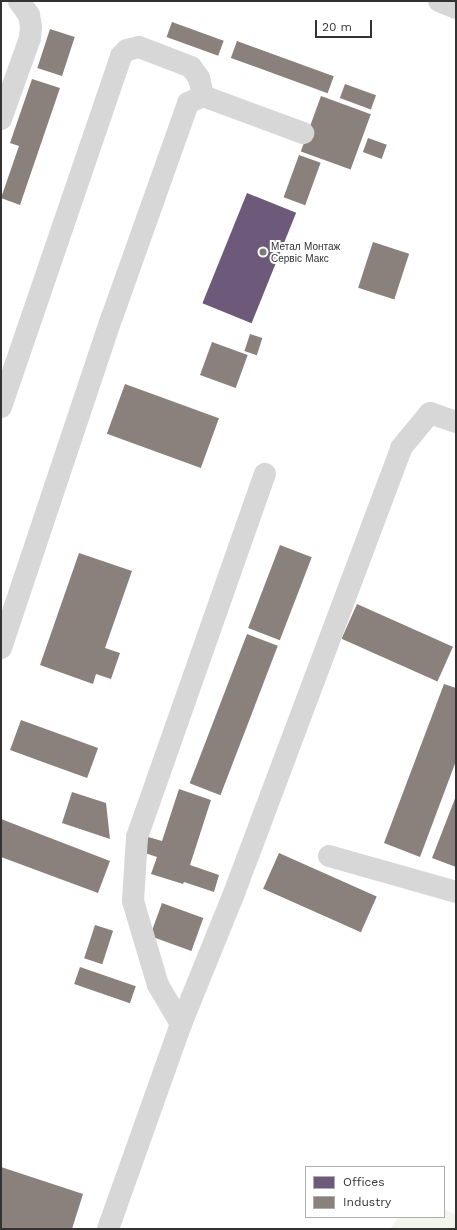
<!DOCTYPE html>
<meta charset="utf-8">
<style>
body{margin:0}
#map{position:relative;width:457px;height:1230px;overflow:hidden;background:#fff;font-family:"Work Sans",sans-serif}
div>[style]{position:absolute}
.green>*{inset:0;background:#f1f5ed}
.offices>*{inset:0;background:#6d597a;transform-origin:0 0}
.industry>*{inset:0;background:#8a817c;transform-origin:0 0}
.minor>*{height:22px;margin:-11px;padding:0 11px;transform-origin:11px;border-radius:11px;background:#d7d7d7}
.dots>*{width:11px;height:11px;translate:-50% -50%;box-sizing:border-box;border:2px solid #fff;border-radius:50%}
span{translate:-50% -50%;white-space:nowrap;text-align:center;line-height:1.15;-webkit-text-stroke:4px #fff;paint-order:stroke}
.poi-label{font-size:10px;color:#333}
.left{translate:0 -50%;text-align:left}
.frame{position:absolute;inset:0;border:2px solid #333;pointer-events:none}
.legend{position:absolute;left:305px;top:1166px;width:140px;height:52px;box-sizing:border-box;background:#fff;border:1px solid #adadad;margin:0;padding:5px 7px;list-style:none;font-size:12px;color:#333}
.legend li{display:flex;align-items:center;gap:8px;height:20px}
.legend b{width:20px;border:1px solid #adadad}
.scale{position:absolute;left:315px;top:20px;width:57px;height:18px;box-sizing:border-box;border:2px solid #333;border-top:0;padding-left:5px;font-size:12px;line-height:14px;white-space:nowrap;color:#333;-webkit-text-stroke:3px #fff;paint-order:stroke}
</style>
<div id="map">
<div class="green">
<i style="clip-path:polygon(444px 1209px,456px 1215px,455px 1229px,390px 1229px,398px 1217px,444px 1217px)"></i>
</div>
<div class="offices">
<i style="left:247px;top:193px;width:53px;height:119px;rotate:22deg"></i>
</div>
<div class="industry">
<i style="left:172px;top:22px;width:55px;height:16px;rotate:20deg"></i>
<i style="left:50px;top:29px;width:26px;height:41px;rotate:18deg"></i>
<i style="left:237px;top:41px;width:103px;height:18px;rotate:20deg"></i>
<i style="clip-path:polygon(32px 79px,60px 88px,20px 205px,1px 198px,19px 146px,10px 143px)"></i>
<i style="left:345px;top:84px;width:33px;height:15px;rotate:20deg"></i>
<i style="left:321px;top:96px;width:53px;height:59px;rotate:20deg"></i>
<i style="left:368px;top:138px;width:20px;height:15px;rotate:20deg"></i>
<i style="left:299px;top:155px;width:23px;height:45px;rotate:20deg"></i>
<i style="left:373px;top:242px;width:38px;height:48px;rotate:18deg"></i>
<i style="left:250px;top:334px;width:13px;height:18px;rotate:18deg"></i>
<i style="left:212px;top:342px;width:38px;height:35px;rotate:20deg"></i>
<i style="left:125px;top:384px;width:100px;height:53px;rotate:20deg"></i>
<i style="left:280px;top:545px;width:34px;height:89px;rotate:21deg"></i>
<i style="clip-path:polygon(79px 553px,132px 571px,105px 648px,120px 653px,111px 679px,96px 674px,93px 684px,40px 665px)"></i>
<i style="left:357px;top:604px;width:105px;height:38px;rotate:24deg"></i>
<i style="left:247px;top:634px;width:33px;height:160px;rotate:21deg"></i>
<i style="clip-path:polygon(444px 684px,456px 688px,456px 761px,420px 857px,384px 843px)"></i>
<i style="left:21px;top:720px;width:82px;height:32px;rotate:20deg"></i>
<i style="clip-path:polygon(179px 789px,211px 800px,190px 865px,219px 875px,214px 892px,184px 882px,183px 884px,151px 874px,157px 857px,139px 851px,145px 836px,162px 841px)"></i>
<i style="clip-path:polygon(72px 792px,106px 803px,110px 839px,62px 823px)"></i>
<i style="clip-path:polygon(456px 796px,456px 867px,432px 858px)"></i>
<i style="clip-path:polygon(1px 819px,110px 861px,98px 893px,1px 857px)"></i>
<i style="left:279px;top:853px;width:107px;height:39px;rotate:24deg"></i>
<i style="left:162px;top:903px;width:44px;height:35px;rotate:20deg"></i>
<i style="left:95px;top:925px;width:19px;height:35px;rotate:18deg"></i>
<i style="left:80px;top:967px;width:59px;height:18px;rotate:19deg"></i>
<i style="clip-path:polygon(1px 1167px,83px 1194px,72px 1229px,1px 1229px)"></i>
</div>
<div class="minor">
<i style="left:439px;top:1px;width:18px;rotate:22deg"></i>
<i style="left:1px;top:119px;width:86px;rotate:-70.3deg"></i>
<i style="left:30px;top:38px;width:11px;rotate:-85deg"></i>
<i style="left:31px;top:27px;width:12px;rotate:-99deg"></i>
<i style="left:29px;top:15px;width:17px;rotate:-126deg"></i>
<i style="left:1px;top:407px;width:371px;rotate:-71.1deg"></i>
<i style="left:121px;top:56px;width:8px;rotate:-45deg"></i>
<i style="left:127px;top:50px;width:12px;rotate:-14deg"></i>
<i style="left:139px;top:47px;width:56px;rotate:21deg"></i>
<i style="left:191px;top:67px;width:14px;rotate:54deg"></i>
<i style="left:199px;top:78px;width:18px;rotate:77deg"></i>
<i style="left:1px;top:648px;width:349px;rotate:-71.5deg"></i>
<i style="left:112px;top:317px;width:227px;rotate:-70.4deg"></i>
<i style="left:188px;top:103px;width:17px;rotate:-25deg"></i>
<i style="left:203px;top:96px;width:107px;rotate:20.3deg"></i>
<i style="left:329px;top:856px;width:132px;rotate:15.8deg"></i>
<i style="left:181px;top:1024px;width:45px;rotate:-120.5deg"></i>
<i style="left:158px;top:985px;width:88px;rotate:-106.6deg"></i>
<i style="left:133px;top:901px;width:64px;rotate:-86.4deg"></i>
<i style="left:137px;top:837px;width:385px;rotate:-70.6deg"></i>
<i style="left:108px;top:1229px;width:218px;rotate:-70.4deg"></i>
<i style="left:181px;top:1024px;width:138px;rotate:-67.9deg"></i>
<i style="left:233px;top:896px;width:478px;rotate:-69.4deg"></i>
<i style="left:401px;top:448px;width:45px;rotate:-50.4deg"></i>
<i style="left:430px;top:413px;width:28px;rotate:19deg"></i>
</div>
<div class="dots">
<i style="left:263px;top:252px;background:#7a7a7a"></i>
</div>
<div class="poi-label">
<span class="left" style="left:271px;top:252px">Метал Монтаж<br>Сервіс Макс</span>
</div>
<div class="frame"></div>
<ul class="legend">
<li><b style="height:11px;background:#6d597a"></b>Offices</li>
<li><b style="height:11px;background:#8a817c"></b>Industry</li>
</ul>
<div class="scale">20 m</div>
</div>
